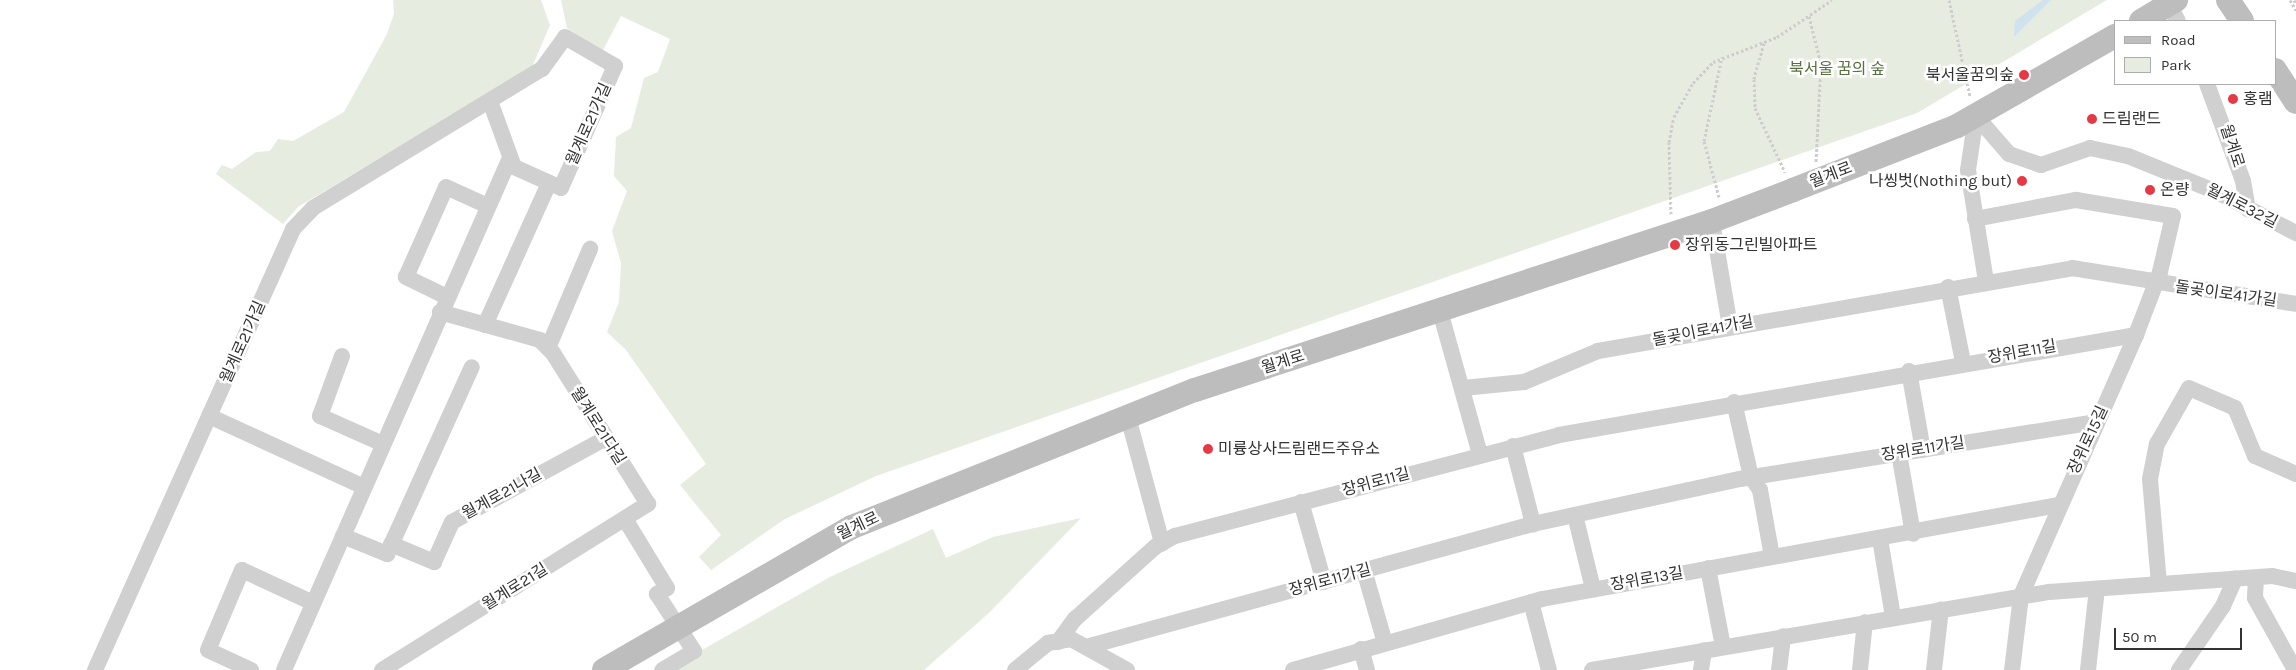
<!DOCTYPE html>
<meta charset="utf-8">
<style>
body{margin:0}
#map{position:relative;width:2296px;height:670px;overflow:hidden;background:#fff;font-family:Karla,"Noto Sans KR",sans-serif}
div>[style]{position:absolute}
.green>*{inset:0;background:#e6ecdf}
.water>*{inset:0;background:#cfe2ee}
.path>*{height:3px;margin-top:-1.5px;transform-origin:0;background:repeating-linear-gradient(90deg,#cdcdcd 0 2.5px,transparent 0 5px)}
.street>*{height:16px;margin:-8px;padding:0 8px;transform-origin:8px;border-radius:8px;background:#d0d0d0}
.secondary>*{height:24px;margin:-12px;padding:0 12px;transform-origin:12px;border-radius:12px;background:#bdbdbd}
.dots>*{width:14px;height:14px;translate:-50% -50%;box-sizing:border-box;border:2px solid #fff;border-radius:50%}
span{translate:-50% -50%;white-space:nowrap;text-align:center;line-height:1.15;-webkit-text-stroke:5px #fff;paint-order:stroke}
.park-label{font-size:16px;color:#56703f}
.poi-label{font-size:16px;color:#333}
.right{translate:-100% -50%;text-align:right}
.left{translate:0 -50%;text-align:left}
.street-label{font-size:16px;color:#333}
.legend{position:absolute;left:2114px;top:20px;width:162px;height:65px;box-sizing:border-box;background:#fff;border:1px solid #adadad;margin:0;padding:6px 9px;list-style:none;font-size:15px;color:#333}
.legend li{display:flex;align-items:center;gap:10px;height:25px}
.legend b{width:25px;border:1px solid #adadad}
.scale{position:absolute;left:2114px;top:628px;width:128px;height:22px;box-sizing:border-box;border:2px solid #333;border-top:0;padding-left:6px;font-size:15px;line-height:18px;white-space:nowrap;color:#333;-webkit-text-stroke:4px #fff;paint-order:stroke}
</style>
<div id="map">
<div class="green">
<i style="clip-path:polygon(393px 0,541px 0,550px 25px,532px 67px,298px 207px,283px 224px,216px 174px,222px 165px,232px 169px,256px 152px,270px 151px,278px 139px,293px 141px,344px 112px,386px 36px,394px 14px)"></i>
<i style="clip-path:polygon(561px 0,2107px 0,1917px 113px,876px 476px,785px 519px,711px 570px,699px 557px,721px 535px,680px 485px,706px 464px,626px 350px,607px 332px,619px 302px,621px 263px,612px 231px,627px 191px,614px 176px,616px 137px,631px 128px,644px 78px,658px 72px,670px 39px,621px 16px,602px 52px,567px 28px)"></i>
<i style="clip-path:polygon(1081px 518px,989px 613px,924px 670px,667px 670px,830px 577px,933px 529px,946px 558px,993px 537px)"></i>
</div>
<div class="water">
<i style="clip-path:polygon(2043px 0,2051px 0,2014px 37px,2015px 21px)"></i>
</div>
<div class="path">
<i style="left:1949px;top:0;width:98px;rotate:77.7deg"></i>
<i style="left:2290px;top:0;width:12px;rotate:59deg"></i>
<i style="left:2294px;top:0;width:4px;rotate:63deg"></i>
<i style="left:1809px;top:16px;width:49px;rotate:76deg"></i>
<i style="left:1821px;top:64px;width:98px;rotate:92.9deg"></i>
<i style="left:1764px;top:43px;width:37px;rotate:106deg"></i>
<i style="left:1754px;top:79px;width:29px;rotate:88deg"></i>
<i style="left:1755px;top:108px;width:71px;rotate:64.9deg"></i>
<i style="left:1719px;top:197px;width:58px;rotate:-105deg"></i>
<i style="left:1704px;top:141px;width:86px;rotate:-77.9deg"></i>
<i style="left:1671px;top:214px;width:72px;rotate:-91.6deg"></i>
<i style="left:1669px;top:142px;width:25px;rotate:-79deg"></i>
<i style="left:1674px;top:117px;width:39px;rotate:-61deg"></i>
<i style="left:1693px;top:83px;width:29px;rotate:-46deg"></i>
<i style="left:1713px;top:62px;width:69px;rotate:-21.3deg"></i>
<i style="left:1777px;top:37px;width:66px;rotate:-33.9deg"></i>
</div>
<div class="street">
<i style="left:2169px;top:5px;width:18px;rotate:61deg"></i>
<i style="left:2207px;top:84px;width:103px;rotate:69.6deg"></i>
<i style="left:2243px;top:181px;width:29px;rotate:80deg"></i>
<i style="left:1976px;top:116px;width:50px;rotate:49deg"></i>
<i style="left:2009px;top:154px;width:34px;rotate:19deg"></i>
<i style="left:2041px;top:165px;width:52px;rotate:-19.1deg"></i>
<i style="left:2090px;top:148px;width:39px;rotate:12deg"></i>
<i style="left:2128px;top:156px;width:98px;rotate:22.1deg"></i>
<i style="left:2219px;top:193px;width:87px;rotate:27.5deg"></i>
<i style="left:1976px;top:116px;width:55px;rotate:98.4deg"></i>
<i style="left:1968px;top:170px;width:112px;rotate:80.8deg"></i>
<i style="left:1975px;top:219px;width:103px;rotate:-10.7deg"></i>
<i style="left:2076px;top:200px;width:98px;rotate:9.4deg"></i>
<i style="left:2173px;top:216px;width:57px;rotate:103.1deg"></i>
<i style="left:2160px;top:272px;width:67px;rotate:110.9deg"></i>
<i style="left:2136px;top:335px;width:285px;rotate:113.8deg"></i>
<i style="left:2021px;top:596px;width:75px;rotate:96.9deg"></i>
<i style="left:1712px;top:221px;width:107px;rotate:80.3deg"></i>
<i style="left:1948px;top:287px;width:76px;rotate:78.7deg"></i>
<i style="left:447px;top:297px;width:46px;rotate:-154deg"></i>
<i style="left:406px;top:277px;width:98px;rotate:-66deg"></i>
<i style="left:446px;top:187px;width:46px;rotate:24.3deg"></i>
<i style="left:1440px;top:311px;width:148px;rotate:74.4deg"></i>
<i style="left:485px;top:325px;width:156px;rotate:-65.7deg"></i>
<i style="left:548px;top:348px;width:108px;rotate:-67deg"></i>
<i style="left:342px;top:356px;width:64px;rotate:110.1deg"></i>
<i style="left:320px;top:416px;width:69px;rotate:24deg"></i>
<i style="left:1909px;top:371px;width:80px;rotate:80deg"></i>
<i style="left:1463px;top:388px;width:61px;rotate:-5.6deg"></i>
<i style="left:1524px;top:382px;width:80px;rotate:-22.7deg"></i>
<i style="left:1598px;top:351px;width:481px;rotate:-9.9deg"></i>
<i style="left:2072px;top:268px;width:227px;rotate:9.1deg"></i>
<i style="left:1734px;top:402px;width:77px;rotate:77.2deg"></i>
<i style="left:1751px;top:477px;width:16px;rotate:55deg"></i>
<i style="left:1760px;top:490px;width:68px;rotate:79.8deg"></i>
<i style="left:209px;top:416px;width:170px;rotate:24.6deg"></i>
<i style="left:1128px;top:417px;width:131px;rotate:74.9deg"></i>
<i style="left:1513px;top:446px;width:81px;rotate:75.6deg"></i>
<i style="left:1899px;top:453px;width:82px;rotate:80.2deg"></i>
<i style="left:1301px;top:502px;width:83px;rotate:74deg"></i>
<i style="left:1575px;top:515px;width:76px;rotate:76.3deg"></i>
<i style="left:625px;top:519px;width:81px;rotate:58.7deg"></i>
<i style="left:667px;top:588px;width:12px;rotate:149deg"></i>
<i style="left:657px;top:594px;width:68px;rotate:57deg"></i>
<i style="left:694px;top:651px;width:37px;rotate:149deg"></i>
<i style="left:343px;top:536px;width:48px;rotate:22.2deg"></i>
<i style="left:387px;top:554px;width:205px;rotate:-65.6deg"></i>
<i style="left:1880px;top:539px;width:79px;rotate:80.5deg"></i>
<i style="left:391px;top:544px;width:47px;rotate:22.7deg"></i>
<i style="left:434px;top:562px;width:44px;rotate:-65.8deg"></i>
<i style="left:452px;top:522px;width:175px;rotate:-28.6deg"></i>
<i style="left:1708px;top:568px;width:80px;rotate:79.2deg"></i>
<i style="left:1364px;top:570px;width:76px;rotate:74deg"></i>
<i style="left:2256px;top:578px;width:20px;rotate:93deg"></i>
<i style="left:2255px;top:598px;width:82px;rotate:60.9deg"></i>
<i style="left:2159px;top:584px;width:105px;rotate:-94.9deg"></i>
<i style="left:2150px;top:479px;width:36px;rotate:-79deg"></i>
<i style="left:2157px;top:444px;width:64px;rotate:-60.3deg"></i>
<i style="left:2189px;top:388px;width:50px;rotate:23.5deg"></i>
<i style="left:2235px;top:408px;width:52px;rotate:67.4deg"></i>
<i style="left:2255px;top:456px;width:45px;rotate:23.7deg"></i>
<i style="left:1531px;top:602px;width:70px;rotate:75.2deg"></i>
<i style="left:1058px;top:642px;width:29px;rotate:-54deg"></i>
<i style="left:1075px;top:619px;width:108px;rotate:-42deg"></i>
<i style="left:1155px;top:547px;width:23px;rotate:-29deg"></i>
<i style="left:1175px;top:536px;width:397px;rotate:-14.7deg"></i>
<i style="left:1559px;top:435px;width:586px;rotate:-9.83deg"></i>
<i style="left:1086px;top:647px;width:464px;rotate:-15.4deg"></i>
<i style="left:1533px;top:524px;width:212px;rotate:-12.3deg"></i>
<i style="left:1740px;top:479px;width:361px;rotate:-9.1deg"></i>
<i style="left:1361px;top:649px;width:22px;rotate:74deg"></i>
<i style="left:95px;top:670px;width:483px;rotate:-65.8deg"></i>
<i style="left:293px;top:229px;width:29px;rotate:-46deg"></i>
<i style="left:313px;top:208px;width:268px;rotate:-31.3deg"></i>
<i style="left:542px;top:69px;width:39px;rotate:-54deg"></i>
<i style="left:565px;top:37px;width:58px;rotate:30.1deg"></i>
<i style="left:615px;top:66px;width:133px;rotate:113.9deg"></i>
<i style="left:561px;top:188px;width:51px;rotate:-155.9deg"></i>
<i style="left:514px;top:167px;width:70px;rotate:-110deg"></i>
<i style="left:251px;top:670px;width:47px;rotate:-155.1deg"></i>
<i style="left:208px;top:650px;width:87px;rotate:-67deg"></i>
<i style="left:242px;top:570px;width:78px;rotate:24.9deg"></i>
<i style="left:284px;top:670px;width:557px;rotate:-66.19deg"></i>
<i style="left:382px;top:670px;width:314px;rotate:-32deg"></i>
<i style="left:648px;top:504px;width:178px;rotate:-122.2deg"></i>
<i style="left:553px;top:353px;width:18px;rotate:-135deg"></i>
<i style="left:540px;top:340px;width:104px;rotate:-164.4deg"></i>
<i style="left:1015px;top:670px;width:43px;rotate:-39.3deg"></i>
<i style="left:1048px;top:643px;width:23px;rotate:-10deg"></i>
<i style="left:1071px;top:639px;width:64px;rotate:29deg"></i>
<i style="left:1293px;top:670px;width:259px;rotate:-15.9deg"></i>
<i style="left:1542px;top:599px;width:524px;rotate:-10.32deg"></i>
<i style="left:1592px;top:670px;width:464px;rotate:-9.7deg"></i>
<i style="left:2049px;top:592px;width:224px;rotate:-4.1deg"></i>
<i style="left:2272px;top:576px;width:25px;rotate:12deg"></i>
<i style="left:1701px;top:670px;width:20px;rotate:-81deg"></i>
<i style="left:1779px;top:670px;width:34px;rotate:-83deg"></i>
<i style="left:1860px;top:670px;width:48px;rotate:-84.1deg"></i>
<i style="left:1934px;top:670px;width:61px;rotate:-83.5deg"></i>
<i style="left:2088px;top:670px;width:81px;rotate:-83.7deg"></i>
<i style="left:2179px;top:670px;width:78px;rotate:-55.5deg"></i>
<i style="left:2223px;top:606px;width:30px;rotate:-66deg"></i>
</div>
<div class="secondary">
<i style="left:2228px;top:0;width:25px;rotate:56deg"></i>
<i style="left:2141px;top:21px;width:41px;rotate:-31deg"></i>
<i style="left:2275px;top:70px;width:38px;rotate:57deg"></i>
<i style="left:604px;top:670px;width:286px;rotate:-30deg"></i>
<i style="left:852px;top:527px;width:369px;rotate:-21.8deg"></i>
<i style="left:1195px;top:390px;width:544px;rotate:-18.1deg"></i>
<i style="left:1712px;top:221px;width:87px;rotate:-20.9deg"></i>
<i style="left:1793px;top:190px;width:176px;rotate:-21.3deg"></i>
<i style="left:1957px;top:126px;width:182px;rotate:-29.7deg"></i>
</div>
<div class="dots">
<i style="left:2024px;top:75px;background:#e63946"></i>
<i style="left:2233px;top:99px;background:#e63946"></i>
<i style="left:2092px;top:119px;background:#e63946"></i>
<i style="left:2022px;top:181px;background:#e63946"></i>
<i style="left:2150px;top:190px;background:#e63946"></i>
<i style="left:1675px;top:245px;background:#e63946"></i>
<i style="left:1208px;top:449px;background:#e63946"></i>
</div>
<div class="park-label">
<span style="left:1837px;top:69px">북서울 꿈의 숲</span>
</div>
<div class="poi-label">
<span class="right" style="left:2014px;top:75px">북서울꿈의숲</span>
<span class="left" style="left:2243px;top:99px">홍램</span>
<span class="left" style="left:2102px;top:119px">드림랜드</span>
<span class="right" style="left:2012px;top:181px">나씽벗(Nothing but)</span>
<span class="left" style="left:2160px;top:190px">온량</span>
<span class="left" style="left:1685px;top:245px">장위동그린빌아파트</span>
<span class="left" style="left:1218px;top:449px">미륭상사드림랜드주유소</span>
</div>
<div class="street-label">
<span style="left:589px;top:124px;rotate:-66deg">월계로21가길</span>
<span style="left:2232px;top:146px;rotate:72deg">월계로</span>
<span style="left:1831px;top:175px;rotate:-21deg">월계로</span>
<span style="left:2242px;top:206px;rotate:27deg">월계로32길</span>
<span style="left:2226px;top:294px;rotate:8deg">돌곶이로41가길</span>
<span style="left:1703px;top:331px;rotate:-11deg">돌곶이로41가길</span>
<span style="left:243px;top:342px;rotate:-66deg">월계로21가길</span>
<span style="left:2022px;top:352px;rotate:-10deg">장위로11길</span>
<span style="left:1283px;top:362px;rotate:-18deg">월계로</span>
<span style="left:598px;top:426px;rotate:58deg">월계로21다길</span>
<span style="left:2088px;top:440px;rotate:-65deg">장위로15길</span>
<span style="left:1923px;top:449px;rotate:-9deg">장위로11가길</span>
<span style="left:1376px;top:482px;rotate:-15deg">장위로11길</span>
<span style="left:502px;top:494px;rotate:-29deg">월계로21나길</span>
<span style="left:858px;top:526px;rotate:-25deg">월계로</span>
<span style="left:1647px;top:579px;rotate:-10deg">장위로13길</span>
<span style="left:1330px;top:580px;rotate:-15deg">장위로11가길</span>
<span style="left:515px;top:587px;rotate:-32deg">월계로21길</span>
</div>
<ul class="legend">
<li><b style="height:6px;background:#bdbdbd"></b>Road</li>
<li><b style="height:14px;background:#e6ecdf"></b>Park</li>
</ul>
<div class="scale">50 m</div>
</div>
